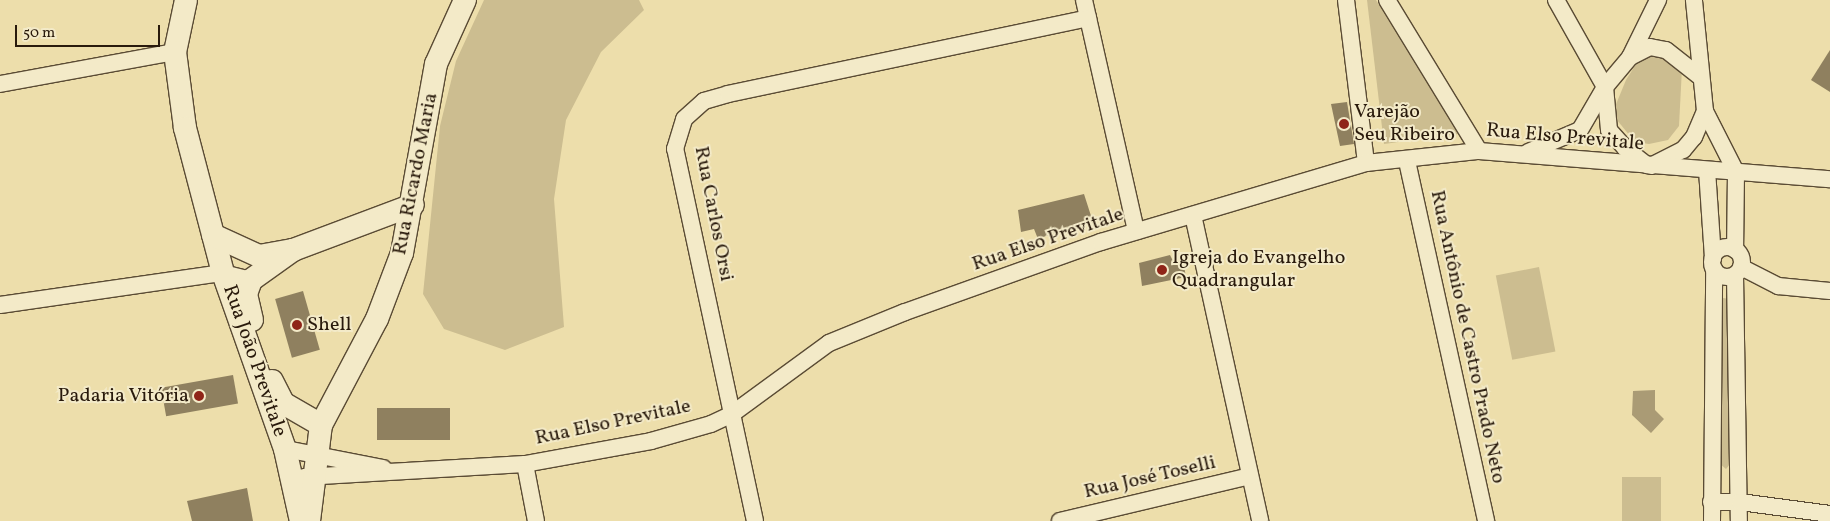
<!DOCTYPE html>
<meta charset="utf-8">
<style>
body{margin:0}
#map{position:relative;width:1830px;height:521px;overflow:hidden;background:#eddeab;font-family:Vollkorn,serif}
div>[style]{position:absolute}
.green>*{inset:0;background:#ccbd90;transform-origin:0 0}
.water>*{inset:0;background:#aa9b75}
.building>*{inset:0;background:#8f805f;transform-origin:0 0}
.roads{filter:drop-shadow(1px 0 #5a4b34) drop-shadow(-1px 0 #5a4b34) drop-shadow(0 1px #5a4b34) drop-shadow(0 -1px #5a4b34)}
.minor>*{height:16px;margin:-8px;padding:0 8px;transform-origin:8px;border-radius:8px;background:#f3eac8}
.minor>.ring{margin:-8px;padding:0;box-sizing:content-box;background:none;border:16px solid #f3eac8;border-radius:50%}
.secondary>*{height:22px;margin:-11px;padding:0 11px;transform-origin:11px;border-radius:11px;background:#f3eac8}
.dots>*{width:14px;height:14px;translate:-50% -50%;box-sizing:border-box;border:2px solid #f3eac8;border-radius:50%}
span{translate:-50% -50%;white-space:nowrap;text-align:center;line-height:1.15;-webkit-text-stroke:4px #f3eac8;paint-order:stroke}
.poi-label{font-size:20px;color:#291a0c}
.left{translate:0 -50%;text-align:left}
.right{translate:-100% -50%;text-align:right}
.street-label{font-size:20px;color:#291a0c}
.scale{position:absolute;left:15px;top:25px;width:145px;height:22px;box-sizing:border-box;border:2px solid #291a0c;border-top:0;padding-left:6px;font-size:15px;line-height:18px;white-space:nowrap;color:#291a0c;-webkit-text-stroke:4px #f3eac8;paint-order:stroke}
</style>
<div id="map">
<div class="green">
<i style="clip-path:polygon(484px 0,639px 0,644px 10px,601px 52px,566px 120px,554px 199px,564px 327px,505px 350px,444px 329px,423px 294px,440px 126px,456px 61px)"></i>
<i style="clip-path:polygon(1367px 0,1376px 0,1458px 134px,1384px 144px)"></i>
<i style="clip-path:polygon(1648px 55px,1659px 55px,1682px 68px,1679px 126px,1668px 140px,1649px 144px,1635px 142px,1612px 114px,1626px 80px,1638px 61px)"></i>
<i style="left:1539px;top:267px;width:86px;height:44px;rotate:79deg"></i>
<i style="clip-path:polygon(1723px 298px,1730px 299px,1730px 464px,1726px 469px,1719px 463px)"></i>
<i style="left:1622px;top:477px;width:39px;height:44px"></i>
</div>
<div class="water">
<i style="clip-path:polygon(1655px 390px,1655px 410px,1664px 419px,1651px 433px,1632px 415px,1633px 391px)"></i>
</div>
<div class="building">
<i style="clip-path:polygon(1830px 50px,1830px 92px,1811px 80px)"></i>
<i style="clip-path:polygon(1347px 102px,1354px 144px,1340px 146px,1331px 104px)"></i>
<i style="clip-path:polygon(1084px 194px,1092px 219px,1038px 239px,1034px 229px,1021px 232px,1018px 210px)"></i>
<i style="clip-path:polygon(1170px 255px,1174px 263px,1183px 261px,1186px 277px,1142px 286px,1139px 263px)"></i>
<i style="left:303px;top:291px;width:61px;height:29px;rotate:74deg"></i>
<i style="left:233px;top:375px;width:29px;height:73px;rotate:80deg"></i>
<i style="left:377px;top:408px;width:73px;height:32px"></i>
<i style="clip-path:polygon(247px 488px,253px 521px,192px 521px,187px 501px)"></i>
</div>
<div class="roads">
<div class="minor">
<i style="left:1084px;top:0;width:237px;rotate:77.3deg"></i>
<i style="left:1346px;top:0;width:164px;rotate:83deg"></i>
<i style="left:1387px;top:0;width:177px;rotate:58.6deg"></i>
<i style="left:1556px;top:0;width:100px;rotate:60.6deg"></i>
<i style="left:1605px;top:87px;width:43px;rotate:84.7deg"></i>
<i style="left:1609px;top:130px;width:24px;rotate:48deg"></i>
<i style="left:1625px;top:148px;width:28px;rotate:38deg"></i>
<i style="left:1630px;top:57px;width:22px;rotate:-27deg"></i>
<i style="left:1650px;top:47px;width:16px;rotate:11deg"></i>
<i style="left:1666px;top:50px;width:42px;rotate:38.2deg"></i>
<i style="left:0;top:84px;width:178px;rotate:-10.4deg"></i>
<i style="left:1705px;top:111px;width:68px;rotate:63.1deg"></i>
<i style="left:1736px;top:172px;width:78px;rotate:90.7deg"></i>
<i style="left:1528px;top:152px;width:56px;rotate:-22.9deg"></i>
<i style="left:1580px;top:130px;width:50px;rotate:-59.8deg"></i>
<i style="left:1605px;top:87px;width:39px;rotate:-50deg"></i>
<i style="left:1630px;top:57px;width:64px;rotate:-63.8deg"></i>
<i style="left:1407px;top:161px;width:369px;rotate:77.6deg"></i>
<i style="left:1651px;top:166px;width:36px;rotate:-27deg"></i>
<i style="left:1683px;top:150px;width:17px;rotate:-50deg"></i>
<i style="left:1694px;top:137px;width:28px;rotate:-67deg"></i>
<i style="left:1705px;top:111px;width:112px;rotate:-95.7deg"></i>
<i style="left:1707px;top:170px;width:89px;rotate:86.1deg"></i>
<i style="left:1193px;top:215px;width:313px;rotate:77.6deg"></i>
<i class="ring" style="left:1712px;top:247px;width:14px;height:14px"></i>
<i style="left:1741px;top:267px;width:42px;rotate:27.2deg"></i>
<i style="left:1778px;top:286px;width:52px;rotate:5.5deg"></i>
<i style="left:1735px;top:275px;width:246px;rotate:89.1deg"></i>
<i style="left:0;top:305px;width:225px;rotate:-8.2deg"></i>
<i style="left:223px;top:273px;width:29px;rotate:14deg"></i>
<i style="left:285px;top:449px;width:100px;rotate:11deg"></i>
<i style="left:525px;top:464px;width:58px;rotate:79.1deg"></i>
<i style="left:304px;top:477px;width:221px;rotate:-3.4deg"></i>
<i style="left:525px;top:464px;width:128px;rotate:-10.3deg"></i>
<i style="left:651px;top:441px;width:62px;rotate:-15.8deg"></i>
<i style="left:711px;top:424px;width:23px;rotate:-25deg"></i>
<i style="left:732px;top:414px;width:120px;rotate:-36.2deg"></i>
<i style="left:829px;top:343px;width:82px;rotate:-22.2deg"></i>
<i style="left:905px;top:312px;width:208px;rotate:-19.7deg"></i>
<i style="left:1101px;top:242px;width:277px;rotate:-16.6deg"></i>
<i style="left:1366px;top:163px;width:114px;rotate:-6.1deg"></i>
<i style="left:1479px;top:151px;width:352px;rotate:4.6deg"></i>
<i style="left:1711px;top:502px;width:29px"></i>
<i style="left:1740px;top:502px;width:91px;rotate:7.6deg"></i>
<i style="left:755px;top:521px;width:381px;rotate:-102.1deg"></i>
<i style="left:675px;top:149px;width:31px;rotate:-73deg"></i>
<i style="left:684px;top:119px;width:27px;rotate:-42deg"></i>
<i style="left:704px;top:101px;width:25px;rotate:-16deg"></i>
<i style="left:728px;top:94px;width:368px;rotate:-11.9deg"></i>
<i style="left:1060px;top:521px;width:195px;rotate:-13.3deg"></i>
<i style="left:1712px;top:521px;width:252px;rotate:-89.5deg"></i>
</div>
<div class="secondary">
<i style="left:186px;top:0;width:53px;rotate:101.9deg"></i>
<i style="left:175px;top:52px;width:77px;rotate:82.5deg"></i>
<i style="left:185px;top:128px;width:150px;rotate:75.3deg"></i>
<i style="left:223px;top:273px;width:187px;rotate:70.6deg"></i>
<i style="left:285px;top:449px;width:74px;rotate:77.5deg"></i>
<i style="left:213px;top:235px;width:51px;rotate:24.5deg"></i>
<i style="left:259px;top:256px;width:35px;rotate:-10deg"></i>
<i style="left:293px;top:250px;width:128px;rotate:-20.6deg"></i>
<i style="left:252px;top:320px;width:27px;rotate:-103deg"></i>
<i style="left:246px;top:294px;width:15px;rotate:-70deg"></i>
<i style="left:251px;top:280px;width:52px;rotate:-35.5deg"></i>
<i style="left:272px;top:381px;width:25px;rotate:63deg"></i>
<i style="left:283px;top:403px;width:44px;rotate:30.1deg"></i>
<i style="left:309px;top:521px;width:97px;rotate:-82.9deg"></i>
<i style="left:321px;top:425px;width:120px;rotate:-62.2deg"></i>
<i style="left:377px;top:319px;width:71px;rotate:-69.3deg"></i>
<i style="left:402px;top:253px;width:192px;rotate:-79.8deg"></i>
<i style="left:436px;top:64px;width:70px;rotate:-65.6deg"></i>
</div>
</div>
<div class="dots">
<i style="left:1344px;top:124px;background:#8f2418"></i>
<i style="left:1162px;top:270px;background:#8f2418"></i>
<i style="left:297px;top:325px;background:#8f2418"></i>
<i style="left:199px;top:396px;background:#8f2418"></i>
</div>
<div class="poi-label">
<span class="left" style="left:1354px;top:124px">Varejão<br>Seu Ribeiro</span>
<span class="left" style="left:1172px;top:270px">Igreja do Evangelho<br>Quadrangular</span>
<span class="left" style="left:307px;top:325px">Shell</span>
<span class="right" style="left:189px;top:396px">Padaria Vitória</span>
</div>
<div class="street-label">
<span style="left:1565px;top:138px;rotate:5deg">Rua Elso Previtale</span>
<span style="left:416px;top:174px;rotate:-79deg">Rua Ricardo Maria</span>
<span style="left:713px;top:214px;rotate:79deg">Rua Carlos Orsi</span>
<span style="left:1048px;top:240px;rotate:-19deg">Rua Elso Previtale</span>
<span style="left:1467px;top:337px;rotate:78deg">Rua Antônio de Castro Prado Neto</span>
<span style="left:254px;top:361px;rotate:71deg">Rua João Previtale</span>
<span style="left:613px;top:423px;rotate:-12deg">Rua Elso Previtale</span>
<span style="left:1150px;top:478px;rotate:-13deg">Rua José Toselli</span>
</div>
<div class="scale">50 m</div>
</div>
